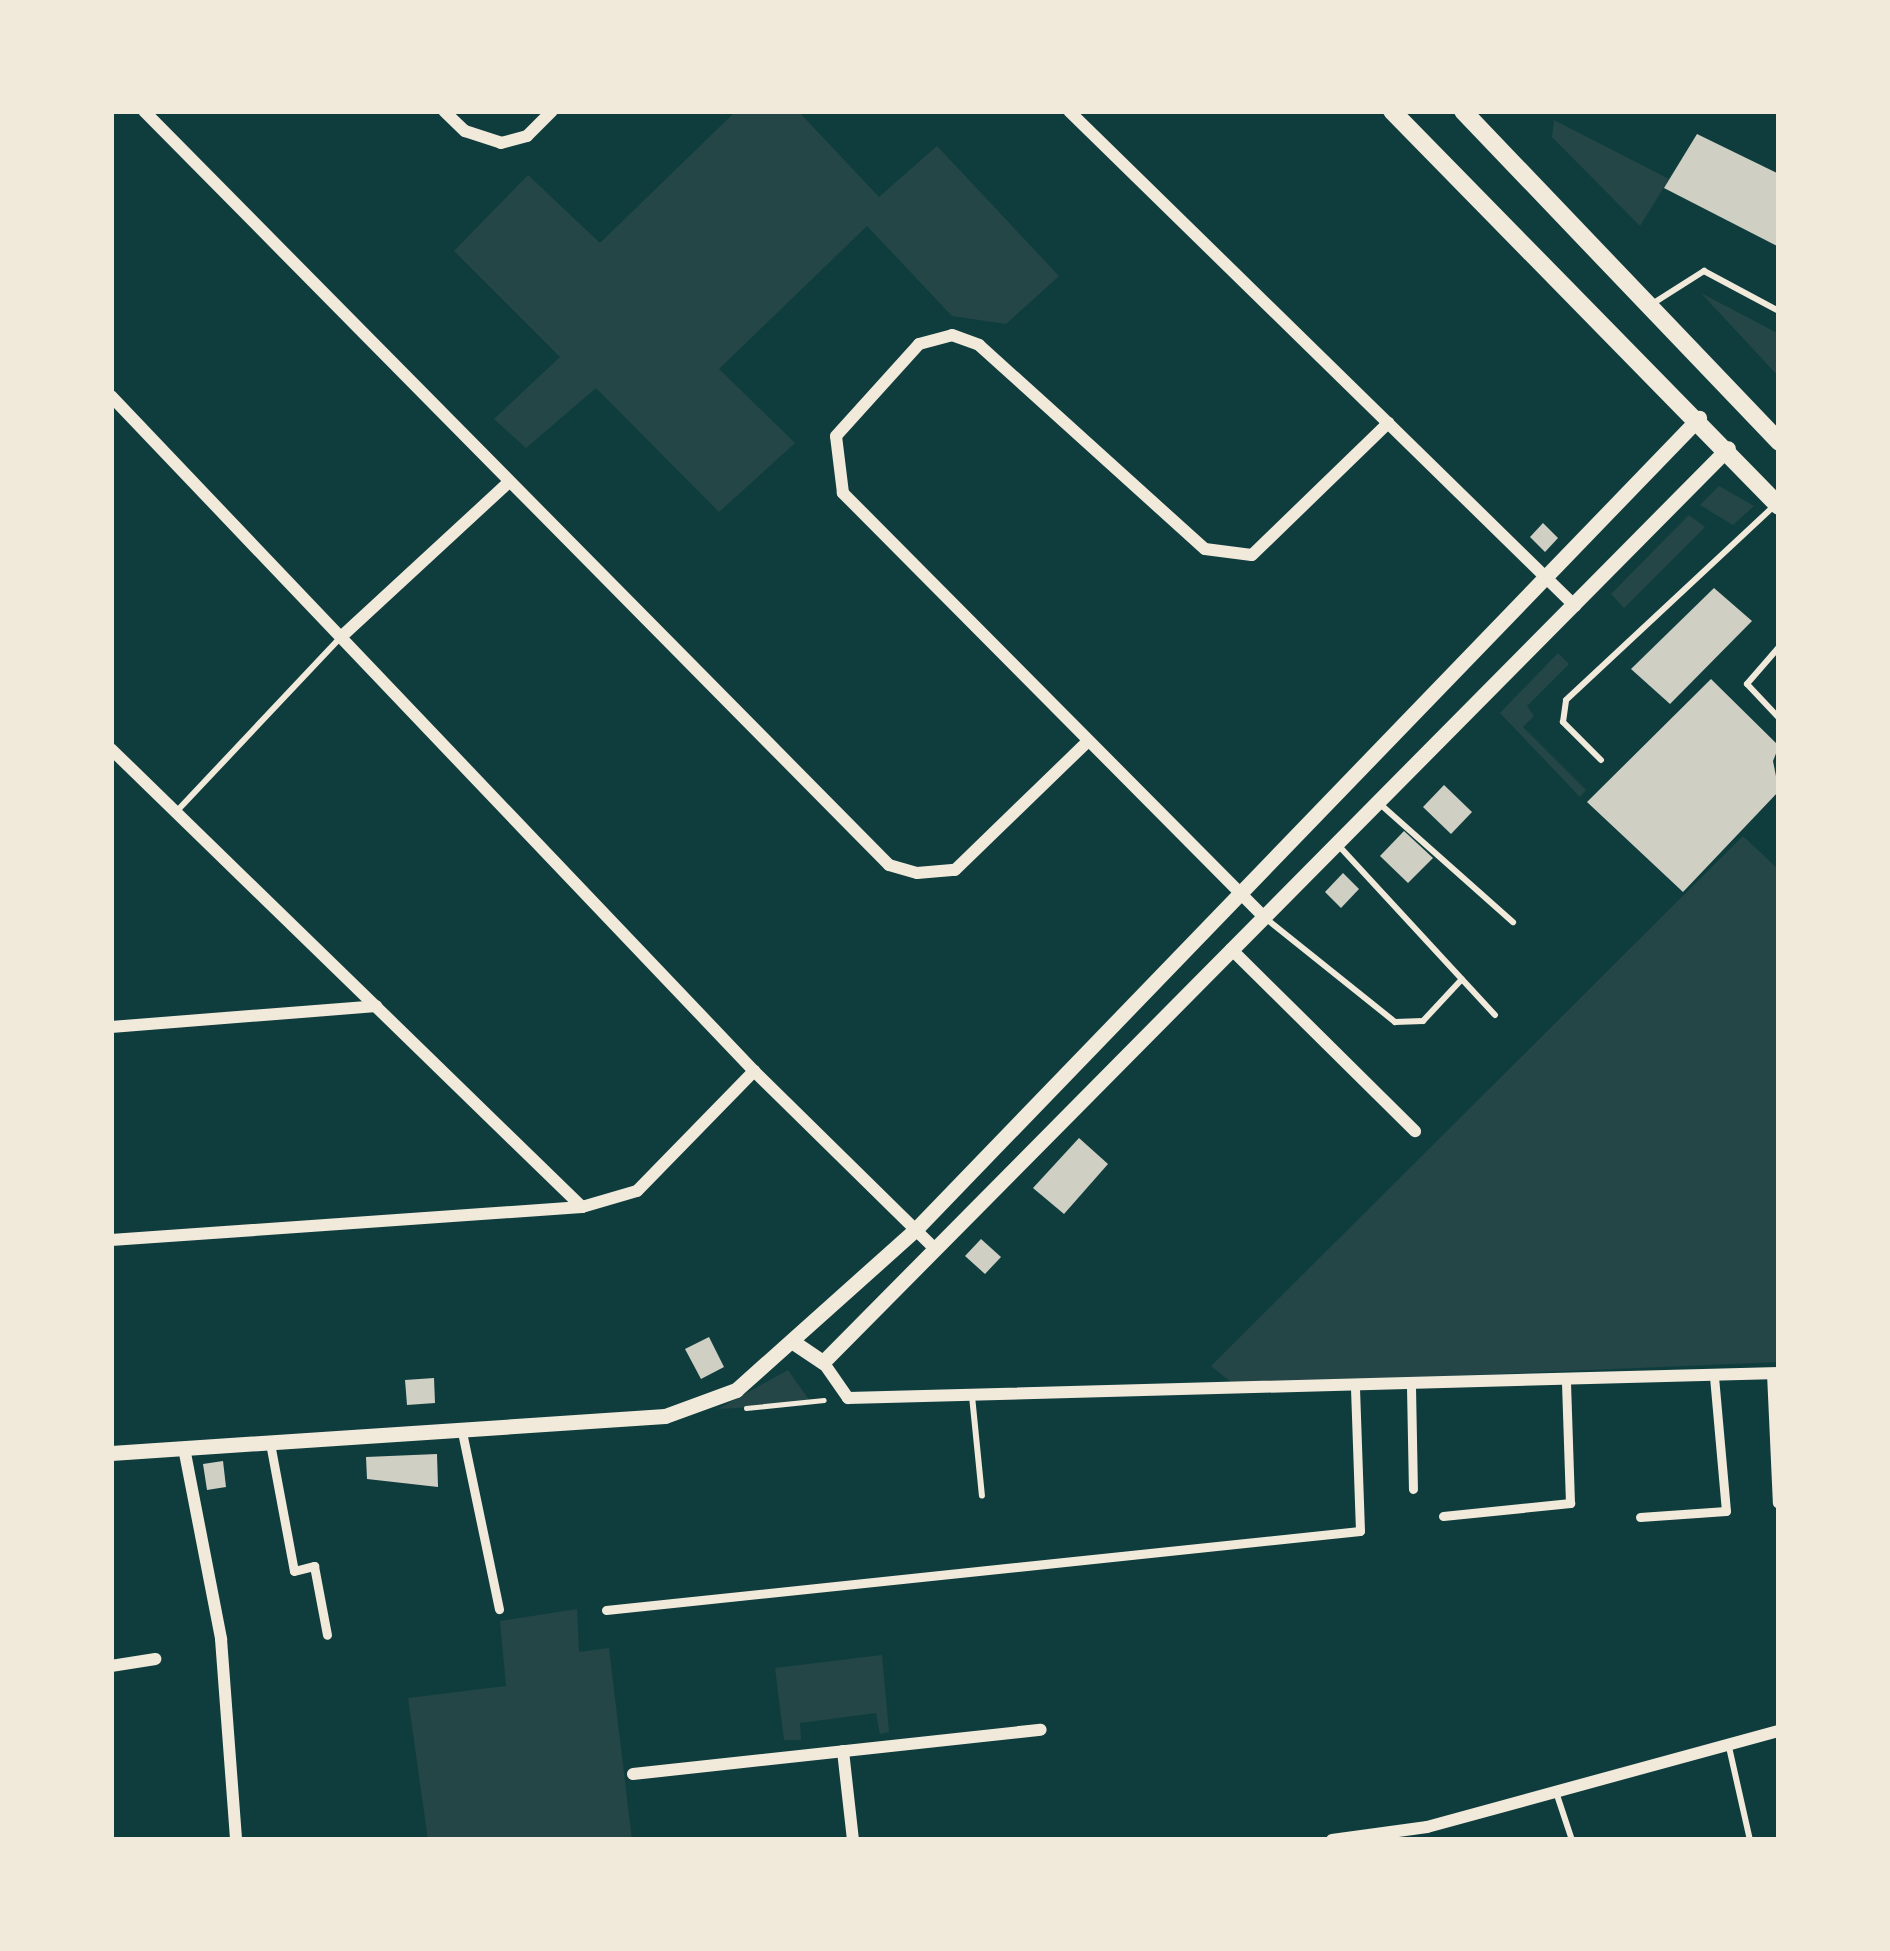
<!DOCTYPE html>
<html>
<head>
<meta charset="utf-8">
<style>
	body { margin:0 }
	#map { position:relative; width:1890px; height:1951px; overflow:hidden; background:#0f3d3e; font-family:"Work Sans",sans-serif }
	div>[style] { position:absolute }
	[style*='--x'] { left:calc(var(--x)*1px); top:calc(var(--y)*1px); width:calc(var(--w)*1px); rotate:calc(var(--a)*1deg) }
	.green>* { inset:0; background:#244646 }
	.building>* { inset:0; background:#cfcfc3 }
	.path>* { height:4.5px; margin:-2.25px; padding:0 2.25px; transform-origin:2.25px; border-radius:2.25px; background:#f1e9da }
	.service>* { height:6px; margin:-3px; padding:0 3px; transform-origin:3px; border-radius:3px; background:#f1e9da }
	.pedestrian>* { height:9px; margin:-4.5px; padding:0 4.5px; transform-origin:4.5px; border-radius:4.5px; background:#f1e9da }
	.minor>* { height:12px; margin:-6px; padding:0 6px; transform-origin:6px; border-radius:6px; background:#f1e9da }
	.tertiary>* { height:15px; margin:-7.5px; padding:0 7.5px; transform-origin:7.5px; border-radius:7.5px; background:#f1e9da }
	.primary>* { height:18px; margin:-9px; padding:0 9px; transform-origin:9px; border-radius:9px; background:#f1e9da }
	span { translate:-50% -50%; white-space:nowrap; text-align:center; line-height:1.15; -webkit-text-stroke:9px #f1e9da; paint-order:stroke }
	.frame { position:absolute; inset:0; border:114px solid #f1e9da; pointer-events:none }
</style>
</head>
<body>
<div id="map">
	<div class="green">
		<i style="clip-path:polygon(736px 111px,798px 111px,879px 197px,937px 146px,1059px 276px,1006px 324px,952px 316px,867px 226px,719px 369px,795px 443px,719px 512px,596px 388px,526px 448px,494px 419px,560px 357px,454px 251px,528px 175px,600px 243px)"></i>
		<i style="clip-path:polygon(1554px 120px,1669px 179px,1640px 226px,1552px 137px)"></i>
		<i style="clip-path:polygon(1701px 293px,1779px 334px,1779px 377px)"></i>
		<i style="clip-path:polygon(1719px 486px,1754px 506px,1733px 525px,1700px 505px)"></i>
		<i style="clip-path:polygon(1689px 515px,1705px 527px,1624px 608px,1611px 594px)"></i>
		<i style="clip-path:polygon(1558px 653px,1569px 664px,1527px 706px,1534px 716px,1523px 727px,1586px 790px,1580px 797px,1500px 713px)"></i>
		<i style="clip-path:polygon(1743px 836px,1779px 870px,1779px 1362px,1235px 1385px,1211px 1366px)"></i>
		<i style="clip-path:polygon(788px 1370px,812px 1404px,718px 1409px)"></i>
		<i style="clip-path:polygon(577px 1609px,579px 1652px,609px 1648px,632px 1840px,428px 1840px,408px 1698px,506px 1686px,500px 1621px)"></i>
		<i style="clip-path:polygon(882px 1655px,889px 1732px,880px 1734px,876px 1713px,800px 1723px,801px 1740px,784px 1740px,775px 1668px)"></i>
	</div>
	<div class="building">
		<i style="clip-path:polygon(1697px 134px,1779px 174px,1779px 247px,1664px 188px)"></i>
		<i style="clip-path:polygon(1543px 523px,1558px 538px,1545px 552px,1530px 537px)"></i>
		<i style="clip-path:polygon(1714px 588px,1752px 621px,1670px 704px,1631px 669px)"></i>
		<i style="clip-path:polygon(1711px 679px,1779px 746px,1773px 761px,1779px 791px,1683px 892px,1587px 802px)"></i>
		<i style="clip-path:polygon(1444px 785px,1472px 812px,1451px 834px,1423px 807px)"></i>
		<i style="clip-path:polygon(1404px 831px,1433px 858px,1408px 883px,1380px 856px)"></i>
		<i style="clip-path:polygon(1343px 873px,1359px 889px,1341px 908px,1325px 892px)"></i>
		<i style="clip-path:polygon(1079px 1138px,1108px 1164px,1064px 1214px,1033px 1188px)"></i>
		<i style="clip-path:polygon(981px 1239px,1001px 1257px,985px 1274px,965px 1256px)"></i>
		<i style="clip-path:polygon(709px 1337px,724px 1367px,701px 1379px,685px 1349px)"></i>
		<i style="clip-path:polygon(434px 1378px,435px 1403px,407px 1405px,405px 1380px)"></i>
		<i style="clip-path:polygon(437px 1454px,438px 1487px,367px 1479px,366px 1457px)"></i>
		<i style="clip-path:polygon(223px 1461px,226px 1487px,207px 1490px,203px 1464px)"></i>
	</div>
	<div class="path">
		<i style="--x:746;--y:1408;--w:78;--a:-5.9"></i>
	</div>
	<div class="service">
		<i style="--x:1652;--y:304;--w:62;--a:-32.4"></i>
		<i style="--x:1704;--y:271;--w:85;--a:28.1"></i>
		<i style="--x:1779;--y:647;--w:49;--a:130.9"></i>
		<i style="--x:1747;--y:684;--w:47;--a:46.7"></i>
		<i style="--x:1601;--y:760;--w:54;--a:-135"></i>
		<i style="--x:1563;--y:722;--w:22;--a:-82"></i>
		<i style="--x:1566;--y:700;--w:284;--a:-43"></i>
		<i style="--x:1380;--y:804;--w:178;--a:41.6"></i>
		<i style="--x:176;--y:812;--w:241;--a:-46.7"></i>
		<i style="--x:1339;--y:846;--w:230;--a:47.3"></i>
		<i style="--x:1264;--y:917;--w:168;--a:38.7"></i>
		<i style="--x:1395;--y:1022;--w:28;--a:-2"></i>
		<i style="--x:1423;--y:1021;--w:57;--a:-47.1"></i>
		<i style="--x:972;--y:1396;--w:100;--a:84.3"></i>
		<i style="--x:1729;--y:1747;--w:95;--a:77.3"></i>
		<i style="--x:1556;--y:1792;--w:51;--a:71.6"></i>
	</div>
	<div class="pedestrian">
		<i style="--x:1771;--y:1373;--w:130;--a:87.4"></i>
		<i style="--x:1411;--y:1387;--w:102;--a:88.9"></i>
		<i style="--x:462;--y:1432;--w:181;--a:78.2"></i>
		<i style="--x:270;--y:1443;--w:130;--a:79.4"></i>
		<i style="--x:294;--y:1571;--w:21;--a:-14"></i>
		<i style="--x:314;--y:1566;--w:70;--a:79.3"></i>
		<i style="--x:1443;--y:1516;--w:128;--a:-5.8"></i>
		<i style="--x:1570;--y:1503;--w:122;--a:-91.9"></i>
		<i style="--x:1640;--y:1517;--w:86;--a:-4"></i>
		<i style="--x:1726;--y:1511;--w:136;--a:-95.1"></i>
		<i style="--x:606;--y:1610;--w:758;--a:-5.98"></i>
		<i style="--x:1360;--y:1531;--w:142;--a:-92"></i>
	</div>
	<div class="minor">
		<i style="--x:144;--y:111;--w:1060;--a:45.34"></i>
		<i style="--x:889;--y:865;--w:29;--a:16"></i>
		<i style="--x:917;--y:873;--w:38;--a:-5"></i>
		<i style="--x:955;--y:870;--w:182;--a:-44.1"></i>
		<i style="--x:444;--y:111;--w:29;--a:44"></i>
		<i style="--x:465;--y:131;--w:38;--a:18"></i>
		<i style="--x:501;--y:143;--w:27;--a:-15"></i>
		<i style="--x:527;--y:136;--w:35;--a:-45"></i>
		<i style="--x:1069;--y:111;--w:708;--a:44.37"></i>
		<i style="--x:111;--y:396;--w:932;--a:46.39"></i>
		<i style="--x:754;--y:1071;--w:250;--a:44.5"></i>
		<i style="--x:341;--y:637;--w:226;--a:-42.7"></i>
		<i style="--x:111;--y:749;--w:657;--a:44.2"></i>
		<i style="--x:1264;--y:917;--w:598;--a:-134.8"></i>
		<i style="--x:843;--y:493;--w:57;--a:-97"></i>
		<i style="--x:836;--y:436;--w:124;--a:-47.9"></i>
		<i style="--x:919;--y:344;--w:34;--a:-15"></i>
		<i style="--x:952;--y:335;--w:29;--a:20"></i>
		<i style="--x:979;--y:345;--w:304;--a:42.1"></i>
		<i style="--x:1205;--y:549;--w:47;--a:7.3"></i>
		<i style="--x:1252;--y:555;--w:190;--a:-44.1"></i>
		<i style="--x:1231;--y:949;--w:259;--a:44.7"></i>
		<i style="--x:111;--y:1027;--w:266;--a:-4.5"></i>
		<i style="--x:111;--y:1240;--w:472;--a:-4"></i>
		<i style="--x:582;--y:1207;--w:57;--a:-16.2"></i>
		<i style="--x:637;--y:1191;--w:168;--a:-45.7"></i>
		<i style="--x:823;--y:1362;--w:44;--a:55.2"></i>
		<i style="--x:848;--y:1398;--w:931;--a:-1.54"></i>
		<i style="--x:184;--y:1448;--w:195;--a:79"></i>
		<i style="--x:221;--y:1639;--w:202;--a:85.7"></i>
		<i style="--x:111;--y:1666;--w:45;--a:-9"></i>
		<i style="--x:843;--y:1751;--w:90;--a:83.6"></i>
		<i style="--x:633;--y:1774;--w:410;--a:-6.2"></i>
		<i style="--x:1332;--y:1840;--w:96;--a:-7.8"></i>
		<i style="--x:1427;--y:1827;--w:365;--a:-15.3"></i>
	</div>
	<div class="tertiary">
		<i style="--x:796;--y:1344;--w:32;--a:34"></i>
		<i style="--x:823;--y:1362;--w:1286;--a:-45.28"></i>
		<i style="--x:111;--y:1453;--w:555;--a:-3.82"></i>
		<i style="--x:665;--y:1416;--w:76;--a:-20.1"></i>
		<i style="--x:736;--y:1390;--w:240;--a:-41.8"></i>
		<i style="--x:915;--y:1230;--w:1129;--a:-46.01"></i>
	</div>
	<div class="primary">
		<i style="--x:1392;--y:111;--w:553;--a:45.59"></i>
		<i style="--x:1463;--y:111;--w:458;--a:46.3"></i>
	</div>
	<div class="frame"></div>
</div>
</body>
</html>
